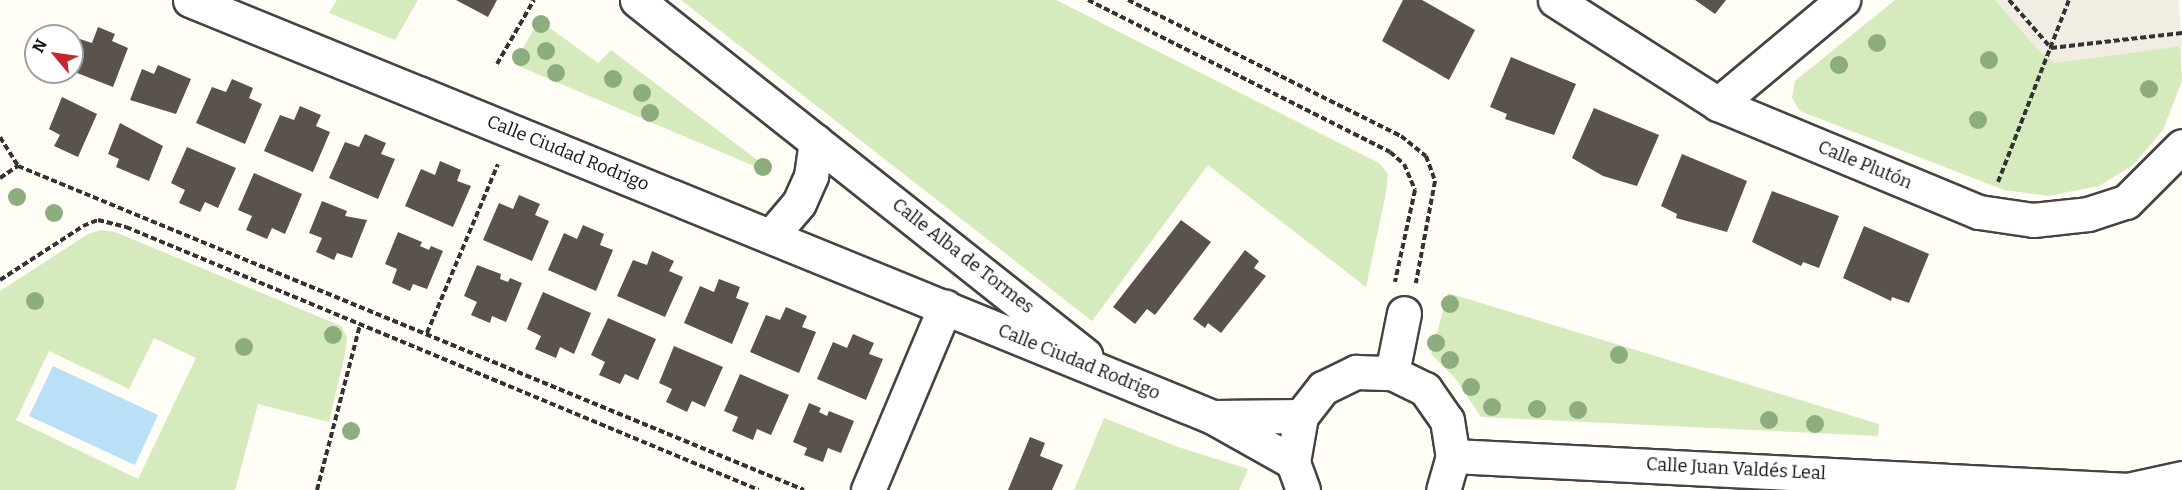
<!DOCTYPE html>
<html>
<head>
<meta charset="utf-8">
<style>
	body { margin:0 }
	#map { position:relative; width:2182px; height:490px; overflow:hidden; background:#fffdf5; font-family:Bitter,serif }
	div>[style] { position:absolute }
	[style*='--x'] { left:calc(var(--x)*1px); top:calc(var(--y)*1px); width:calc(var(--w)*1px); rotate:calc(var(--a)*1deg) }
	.green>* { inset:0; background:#d5ebbd }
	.plaza>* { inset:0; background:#f1ede2 }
	.water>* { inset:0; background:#b9e0f7 }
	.building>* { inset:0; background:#5a524d }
	.path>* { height:4px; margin-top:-2px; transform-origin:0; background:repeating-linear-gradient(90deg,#333 0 6px,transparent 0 9px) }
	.roads { filter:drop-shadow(2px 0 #444) drop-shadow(-2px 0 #444) drop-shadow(0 2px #444) drop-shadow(0 -2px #444) }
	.minor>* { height:33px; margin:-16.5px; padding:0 16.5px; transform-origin:16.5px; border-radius:16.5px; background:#fff }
	.trees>* { width:18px; height:18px; margin:-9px; border-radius:50%; background:#8dad7f }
	span { translate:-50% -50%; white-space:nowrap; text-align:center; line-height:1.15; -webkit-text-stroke:6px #fff; paint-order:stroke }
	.street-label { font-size:18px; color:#111 }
	.north { position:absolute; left:24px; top:24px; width:60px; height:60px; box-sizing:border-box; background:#fff; border:2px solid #a0a0a0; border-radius:50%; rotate:299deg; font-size:16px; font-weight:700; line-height:24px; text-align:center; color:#111 }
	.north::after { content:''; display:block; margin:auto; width:21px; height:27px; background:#c4262e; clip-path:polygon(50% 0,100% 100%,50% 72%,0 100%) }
</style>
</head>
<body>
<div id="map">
	<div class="green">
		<i style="clip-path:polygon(337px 0,418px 0,395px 40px,329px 13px)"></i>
		<i style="clip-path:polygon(681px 0,1056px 0,1379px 163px,1388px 174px,1386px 193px,1366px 287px,1208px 165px,1092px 321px)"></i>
		<i style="clip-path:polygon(1895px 0,2178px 0,2182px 81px,2163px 130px,2133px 165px,2099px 186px,2048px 196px,2004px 190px,1800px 111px,1792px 98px,1795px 81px)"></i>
		<i style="clip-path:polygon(539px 20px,598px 63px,611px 50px,768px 168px,766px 171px,514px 64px)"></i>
		<i style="clip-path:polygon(evenodd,101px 230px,115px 232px,341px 326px,347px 337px,345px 354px,329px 422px,258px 404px,235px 490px,0 490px,0 291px,88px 234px,101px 230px,154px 338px,196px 358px,138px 479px,16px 420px,49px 351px,129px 389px,154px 338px)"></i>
		<i style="clip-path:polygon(1448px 293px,1879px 424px,1878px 436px,1481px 417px,1455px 378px,1431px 354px)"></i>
		<i style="clip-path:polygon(1104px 418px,1178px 447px,1248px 469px,1239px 490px,1074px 490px)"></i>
	</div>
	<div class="plaza">
		<i style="clip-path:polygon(1995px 0,2178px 0,2182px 46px,2055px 63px,2040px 52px)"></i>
	</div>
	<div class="water">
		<i style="clip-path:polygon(53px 366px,158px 415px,135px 465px,29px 416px)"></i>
	</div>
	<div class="building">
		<i style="clip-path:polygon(456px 0,497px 0,488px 17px)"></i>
		<i style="clip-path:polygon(1403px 0,1422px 0,1475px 30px,1449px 80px,1382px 41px)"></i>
		<i style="clip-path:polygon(1695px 0,1726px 0,1715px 14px)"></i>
		<i style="clip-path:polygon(98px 27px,115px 34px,112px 41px,128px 48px,113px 87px,72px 71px,72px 58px,80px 39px,92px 43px)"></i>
		<i style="clip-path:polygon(1511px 57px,1576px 84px,1554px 135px,1505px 119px,1507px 114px,1490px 107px)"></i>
		<i style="clip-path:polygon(158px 65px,191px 79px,176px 114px,130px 100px,142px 69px,154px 74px)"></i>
		<i style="clip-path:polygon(232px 79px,253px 88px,249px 98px,262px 104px,245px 144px,196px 123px,212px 87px,226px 92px)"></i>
		<i style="clip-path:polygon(62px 97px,97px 114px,78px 157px,54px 146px,60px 135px,49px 129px)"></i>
		<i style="clip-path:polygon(300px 106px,321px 115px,316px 126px,330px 132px,313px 172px,264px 151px,280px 115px,294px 120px)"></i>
		<i style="clip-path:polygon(1594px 108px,1659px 135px,1637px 186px,1603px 176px,1572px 158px)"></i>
		<i style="clip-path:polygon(120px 123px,163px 146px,149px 181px,116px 167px,119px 159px,108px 154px)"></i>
		<i style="clip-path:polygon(365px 134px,386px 143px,381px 154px,395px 159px,378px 199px,329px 178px,345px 142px,359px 147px)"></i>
		<i style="clip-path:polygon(187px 147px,236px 168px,218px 208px,205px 202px,200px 212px,179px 203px,185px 190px,171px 183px)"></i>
		<i style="clip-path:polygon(1682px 154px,1747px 181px,1727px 232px,1676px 218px,1677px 214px,1661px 206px)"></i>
		<i style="clip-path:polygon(440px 161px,461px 170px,457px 181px,471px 186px,453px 227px,405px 206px,421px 169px,435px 175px)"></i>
		<i style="clip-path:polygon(254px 173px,302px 194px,285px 234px,272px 228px,267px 239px,246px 230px,252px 216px,238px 210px)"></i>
		<i style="clip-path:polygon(1772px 191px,1839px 216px,1819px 268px,1803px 262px,1801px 266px,1752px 242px)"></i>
		<i style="clip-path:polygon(519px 195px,540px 204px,535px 215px,549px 221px,532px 261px,483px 240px,499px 203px,513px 209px)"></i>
		<i style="clip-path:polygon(322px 201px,347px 211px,345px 216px,367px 220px,352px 258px,337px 253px,334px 260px,316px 252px,322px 238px,309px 233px)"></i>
		<i style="clip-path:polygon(1181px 220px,1211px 242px,1155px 315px,1147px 309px,1135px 324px,1113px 307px)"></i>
		<i style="clip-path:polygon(583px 225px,604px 234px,600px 245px,613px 250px,596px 291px,548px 270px,564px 233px,577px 239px)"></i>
		<i style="clip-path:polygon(1864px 226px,1929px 254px,1909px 303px,1892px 297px,1891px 301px,1843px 278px)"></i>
		<i style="clip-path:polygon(398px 232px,422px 242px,420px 246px,429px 250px,431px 246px,443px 251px,427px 289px,413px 284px,410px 291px,392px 283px,397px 269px,385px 264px)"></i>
		<i style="clip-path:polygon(1245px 250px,1259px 261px,1254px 268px,1266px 276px,1221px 333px,1208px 323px,1205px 328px,1193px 319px)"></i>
		<i style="clip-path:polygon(652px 251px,674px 261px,669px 271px,683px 277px,665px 317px,617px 296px,633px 260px,647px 265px)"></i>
		<i style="clip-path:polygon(477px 265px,501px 274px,500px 279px,508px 282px,510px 278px,522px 283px,506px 322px,492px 316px,490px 323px,471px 315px,477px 302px,464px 296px)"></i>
		<i style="clip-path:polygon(719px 279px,740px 287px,736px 298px,749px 303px,732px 344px,684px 323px,700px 286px,714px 292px)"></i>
		<i style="clip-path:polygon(543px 292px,591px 313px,574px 354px,560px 347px,556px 358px,535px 349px,541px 336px,527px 329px)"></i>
		<i style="clip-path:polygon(786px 307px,807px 316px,802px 327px,816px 332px,799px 373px,750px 352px,766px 315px,780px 320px)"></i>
		<i style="clip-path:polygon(608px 318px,656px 339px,638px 380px,625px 374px,620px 384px,599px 375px,605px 362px,591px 355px)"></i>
		<i style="clip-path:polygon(853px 334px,874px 343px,869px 354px,883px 359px,866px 400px,817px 379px,833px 342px,847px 348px)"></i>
		<i style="clip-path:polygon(674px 346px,723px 367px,705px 407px,692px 401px,687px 412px,666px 402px,672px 389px,659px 383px)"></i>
		<i style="clip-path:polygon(740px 374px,789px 395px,771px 435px,757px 429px,753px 440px,732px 431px,738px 417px,724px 411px)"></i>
		<i style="clip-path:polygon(809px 403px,821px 408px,819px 412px,827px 416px,829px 411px,854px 421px,841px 453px,828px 448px,823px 462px,804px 455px,807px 448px,793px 442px)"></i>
		<i style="clip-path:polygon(1030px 437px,1045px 443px,1040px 456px,1063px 465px,1052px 490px,1008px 490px)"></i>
	</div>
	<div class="path">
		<i style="--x:1088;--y:0;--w:338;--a:26.7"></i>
		<i style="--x:1390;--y:152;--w:18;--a:41"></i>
		<i style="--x:1404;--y:164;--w:28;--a:67"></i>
		<i style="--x:1415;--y:190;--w:94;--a:102.3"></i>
		<i style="--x:1128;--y:0;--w:305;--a:26.5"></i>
		<i style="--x:1401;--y:136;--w:32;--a:39"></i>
		<i style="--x:1426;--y:156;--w:27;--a:70"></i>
		<i style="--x:1435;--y:181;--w:104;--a:100.6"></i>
		<i style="--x:2009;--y:0;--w:64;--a:48.8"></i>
		<i style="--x:2051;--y:48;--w:132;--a:-6.5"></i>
		<i style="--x:497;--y:64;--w:74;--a:-60"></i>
		<i style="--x:0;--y:137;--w:34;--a:58"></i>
		<i style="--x:18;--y:166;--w:850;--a:22.4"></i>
		<i style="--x:0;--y:178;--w:22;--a:-34"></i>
		<i style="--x:1998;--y:182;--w:195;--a:-68.7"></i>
		<i style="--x:0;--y:280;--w:99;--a:-33"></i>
		<i style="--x:83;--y:226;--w:16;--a:-22"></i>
		<i style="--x:98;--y:220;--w:29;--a:14"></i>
		<i style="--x:126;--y:227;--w:685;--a:22.56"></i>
		<i style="--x:427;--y:333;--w:183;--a:-67.2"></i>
		<i style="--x:317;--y:490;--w:171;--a:-75.4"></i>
	</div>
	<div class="roads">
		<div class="minor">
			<i style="--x:190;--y:0;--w:1105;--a:22.18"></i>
			<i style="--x:1213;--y:417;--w:92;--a:29.4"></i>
			<i style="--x:637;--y:0;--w:572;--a:38.39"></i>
			<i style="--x:1555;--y:0;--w:193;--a:32.5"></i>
			<i style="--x:1718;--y:104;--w:282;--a:22.5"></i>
			<i style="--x:1979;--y:212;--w:55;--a:8.4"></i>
			<i style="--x:2033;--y:220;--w:55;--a:-6.2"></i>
			<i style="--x:2088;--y:214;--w:40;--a:-18"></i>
			<i style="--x:2126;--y:202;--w:79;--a:-45"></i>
			<i style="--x:1718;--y:104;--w:163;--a:-39.8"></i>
			<i style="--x:771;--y:236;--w:43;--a:-49.7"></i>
			<i style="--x:799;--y:203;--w:30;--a:-66"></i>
			<i style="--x:811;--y:176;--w:35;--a:-82"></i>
			<i style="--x:1392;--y:373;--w:61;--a:-78.7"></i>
			<i style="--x:1215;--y:417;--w:86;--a:-0.7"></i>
			<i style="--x:1453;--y:456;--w:677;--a:2.88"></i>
			<i style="--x:868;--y:490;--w:199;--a:-67.2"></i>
			<i style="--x:1303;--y:490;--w:30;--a:-110"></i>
			<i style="--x:1293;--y:462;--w:47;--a:-80.1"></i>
			<i style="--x:1301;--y:416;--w:36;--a:-52"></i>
			<i style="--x:1323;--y:388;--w:37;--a:-26"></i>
			<i style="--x:1356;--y:372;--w:36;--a:2"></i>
			<i style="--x:1392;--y:373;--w:37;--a:26"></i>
			<i style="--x:1425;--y:389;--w:38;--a:55"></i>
			<i style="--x:1447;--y:420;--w:36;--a:81"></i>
			<i style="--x:1453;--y:456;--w:35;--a:106"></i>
			<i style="--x:2127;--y:490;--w:56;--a:-12.3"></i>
		</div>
	</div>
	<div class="trees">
		<i style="left:541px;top:24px"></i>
		<i style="left:1877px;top:43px"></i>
		<i style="left:546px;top:51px"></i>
		<i style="left:521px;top:57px"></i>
		<i style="left:1989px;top:60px"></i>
		<i style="left:1839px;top:65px"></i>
		<i style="left:556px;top:73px"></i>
		<i style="left:613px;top:79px"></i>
		<i style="left:2149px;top:89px"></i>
		<i style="left:642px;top:93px"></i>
		<i style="left:650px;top:113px"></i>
		<i style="left:1978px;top:120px"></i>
		<i style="left:763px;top:167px"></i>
		<i style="left:17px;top:197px"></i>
		<i style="left:54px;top:213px"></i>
		<i style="left:35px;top:301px"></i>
		<i style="left:1450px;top:304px"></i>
		<i style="left:333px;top:335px"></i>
		<i style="left:1436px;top:343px"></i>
		<i style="left:244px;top:347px"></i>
		<i style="left:1619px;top:355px"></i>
		<i style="left:1450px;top:360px"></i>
		<i style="left:1471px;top:387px"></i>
		<i style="left:1492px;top:407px"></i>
		<i style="left:1537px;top:409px"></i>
		<i style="left:1578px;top:410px"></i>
		<i style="left:1769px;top:420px"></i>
		<i style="left:1815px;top:424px"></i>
		<i style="left:351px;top:431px"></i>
	</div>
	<div class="street-label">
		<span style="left:568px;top:153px;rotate:22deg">Calle Ciudad Rodrigo</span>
		<span style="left:1865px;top:165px;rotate:22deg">Calle Plutón</span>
		<span style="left:963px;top:256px;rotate:38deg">Calle Alba de Tormes</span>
		<span style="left:1079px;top:362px;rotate:22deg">Calle Ciudad Rodrigo</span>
		<span style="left:1736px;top:469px;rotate:3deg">Calle Juan Valdés Leal</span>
	</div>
	<div class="north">N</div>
</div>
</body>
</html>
